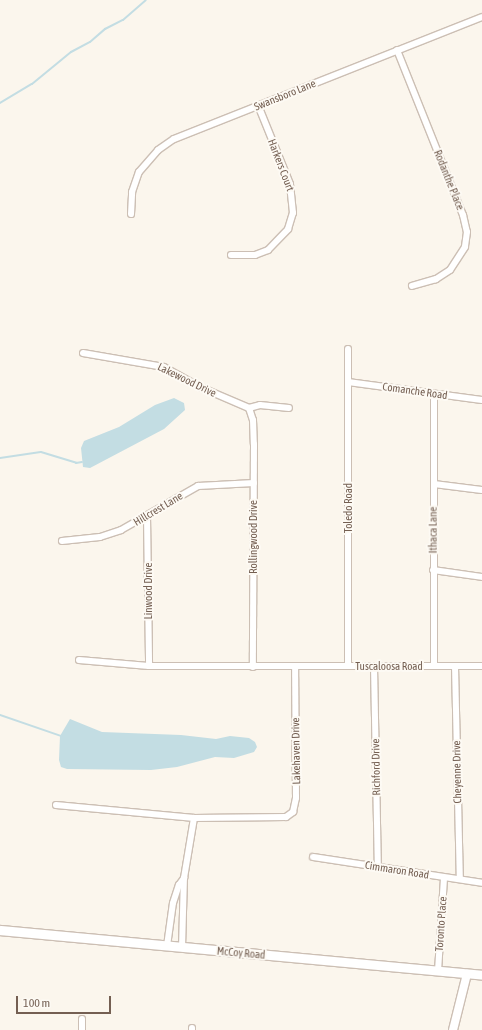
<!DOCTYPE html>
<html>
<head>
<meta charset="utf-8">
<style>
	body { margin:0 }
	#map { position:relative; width:482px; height:1030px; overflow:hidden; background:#fbf6ed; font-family:"Asap Condensed",sans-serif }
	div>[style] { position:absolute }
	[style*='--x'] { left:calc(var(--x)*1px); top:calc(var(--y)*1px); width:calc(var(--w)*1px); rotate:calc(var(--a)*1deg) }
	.water>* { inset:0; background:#c3dde3 }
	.stream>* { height:2px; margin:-1px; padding:0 1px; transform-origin:1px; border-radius:1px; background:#c3dde3 }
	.roads { filter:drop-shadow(1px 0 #ccbfb4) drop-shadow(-1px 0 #ccbfb4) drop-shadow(0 1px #ccbfb4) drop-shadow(0 -1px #ccbfb4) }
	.minor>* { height:6px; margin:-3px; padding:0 3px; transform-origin:3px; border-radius:3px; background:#fff }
	.tertiary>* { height:8px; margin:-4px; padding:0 4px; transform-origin:4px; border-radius:4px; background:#fff }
	.secondary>* { height:9px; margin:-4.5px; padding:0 4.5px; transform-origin:4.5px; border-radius:4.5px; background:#fff }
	span { translate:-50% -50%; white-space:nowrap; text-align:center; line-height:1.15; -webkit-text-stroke:4px #fdfaf4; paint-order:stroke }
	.street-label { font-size:11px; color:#745f52 }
	.scale { position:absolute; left:16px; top:996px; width:95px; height:18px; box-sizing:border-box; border:2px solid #745f52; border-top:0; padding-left:5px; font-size:12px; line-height:14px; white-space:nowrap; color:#745f52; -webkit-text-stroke:3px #fdfaf4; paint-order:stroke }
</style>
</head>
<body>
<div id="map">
	<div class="water">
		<i style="clip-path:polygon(174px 398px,184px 403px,185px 410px,164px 429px,90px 468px,83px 467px,81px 448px,84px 441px,119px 427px,155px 405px)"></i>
		<i style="clip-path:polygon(70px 719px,102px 732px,181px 735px,216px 739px,230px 736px,249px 738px,255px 742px,257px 747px,254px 752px,234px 758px,215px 757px,177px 767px,151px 770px,67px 769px,61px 767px,59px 760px,60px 736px)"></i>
	</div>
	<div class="stream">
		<i style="--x:0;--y:103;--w:37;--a:-31"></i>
		<i style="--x:32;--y:84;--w:50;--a:-39.4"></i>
		<i style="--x:71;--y:52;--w:21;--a:-28"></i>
		<i style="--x:90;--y:42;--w:20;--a:-41"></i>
		<i style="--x:105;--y:29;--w:20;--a:-27"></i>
		<i style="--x:123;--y:20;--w:30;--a:-41"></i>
		<i style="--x:0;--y:458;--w:41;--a:-8.3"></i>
		<i style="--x:41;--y:452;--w:37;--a:17"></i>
		<i style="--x:76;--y:463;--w:6;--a:-9"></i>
		<i style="--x:0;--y:715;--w:65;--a:19"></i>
	</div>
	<div class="roads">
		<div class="minor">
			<i style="--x:397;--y:50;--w:178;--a:68.2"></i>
			<i style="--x:463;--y:215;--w:17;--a:77"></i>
			<i style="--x:467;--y:232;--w:15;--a:98"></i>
			<i style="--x:465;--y:247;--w:27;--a:123"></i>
			<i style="--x:450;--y:270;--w:17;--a:147"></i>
			<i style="--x:436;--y:279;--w:25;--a:164"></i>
			<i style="--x:131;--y:214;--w:22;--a:-87"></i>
			<i style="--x:132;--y:192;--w:21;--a:-71"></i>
			<i style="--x:139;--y:172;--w:29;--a:-49"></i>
			<i style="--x:158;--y:150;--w:19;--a:-35"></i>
			<i style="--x:174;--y:139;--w:331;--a:-21.6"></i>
			<i style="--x:231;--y:255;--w:24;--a:0"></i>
			<i style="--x:255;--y:255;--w:14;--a:-21"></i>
			<i style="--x:268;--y:250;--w:29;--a:-46"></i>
			<i style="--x:288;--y:229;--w:17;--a:-73"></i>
			<i style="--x:293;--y:213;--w:29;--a:-96"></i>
			<i style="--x:290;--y:184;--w:85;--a:-112.1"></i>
			<i style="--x:348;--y:349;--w:317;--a:90"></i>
			<i style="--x:83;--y:353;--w:82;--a:9.8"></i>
			<i style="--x:164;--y:367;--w:41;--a:29.1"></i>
			<i style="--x:200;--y:387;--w:53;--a:23.2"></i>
			<i style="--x:249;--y:408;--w:11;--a:-15"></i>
			<i style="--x:260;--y:405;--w:29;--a:6"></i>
			<i style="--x:348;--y:382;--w:135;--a:7.7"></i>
			<i style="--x:249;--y:408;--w:13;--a:72"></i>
			<i style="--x:253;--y:420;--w:24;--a:88"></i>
			<i style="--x:254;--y:444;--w:223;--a:90.3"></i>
			<i style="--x:434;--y:484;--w:48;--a:7.1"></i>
			<i style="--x:147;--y:516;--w:150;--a:89.2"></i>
			<i style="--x:62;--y:541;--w:38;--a:-6"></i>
			<i style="--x:100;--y:537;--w:22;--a:-18"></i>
			<i style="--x:121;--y:530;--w:89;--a:-29.7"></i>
			<i style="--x:198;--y:486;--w:56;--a:-3.1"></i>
			<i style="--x:433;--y:570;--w:49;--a:8.1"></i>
			<i style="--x:79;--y:660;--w:70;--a:4.9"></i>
			<i style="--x:149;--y:666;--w:333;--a:0"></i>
			<i style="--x:374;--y:666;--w:202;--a:88.9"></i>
			<i style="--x:434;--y:666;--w:272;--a:-90"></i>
			<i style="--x:455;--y:666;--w:213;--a:88.7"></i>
			<i style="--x:56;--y:805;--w:139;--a:5.4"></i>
			<i style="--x:194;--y:818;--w:92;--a:-0.6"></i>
			<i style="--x:286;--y:817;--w:9;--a:-36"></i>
			<i style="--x:293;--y:812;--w:14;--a:-78"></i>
			<i style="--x:296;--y:798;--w:131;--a:-90.4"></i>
			<i style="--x:313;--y:857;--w:171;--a:8.7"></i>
			<i style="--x:167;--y:946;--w:43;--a:-82.1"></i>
			<i style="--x:173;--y:903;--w:19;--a:-72"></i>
			<i style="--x:179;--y:885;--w:9;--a:-54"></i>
			<i style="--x:182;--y:948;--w:70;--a:-88.4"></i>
			<i style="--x:184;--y:878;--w:61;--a:-80.5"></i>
			<i style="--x:438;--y:971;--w:93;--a:-86.3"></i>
			<i style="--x:82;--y:1030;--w:11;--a:-90"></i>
			<i style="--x:192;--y:1030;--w:2;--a:-90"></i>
		</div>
		<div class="tertiary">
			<i style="--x:453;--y:1030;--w:58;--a:-76"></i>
		</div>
		<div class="secondary">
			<i style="--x:0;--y:930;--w:484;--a:5.3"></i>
		</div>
	</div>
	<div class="street-label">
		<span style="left:285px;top:95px;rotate:-22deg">Swansboro Lane</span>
		<span style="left:281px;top:165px;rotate:69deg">Harkers Court</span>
		<span style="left:449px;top:180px;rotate:68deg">Rodanthe Place</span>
		<span style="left:187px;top:380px;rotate:26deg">Lakewood Drive</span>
		<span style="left:415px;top:391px;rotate:8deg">Comanche Road</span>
		<span style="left:348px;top:508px;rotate:-90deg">Toledo Road</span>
		<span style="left:158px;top:509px;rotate:-31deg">Hillcrest Lane</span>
		<span style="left:433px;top:530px;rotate:-90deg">Ithaca Lane</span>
		<span style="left:253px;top:537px;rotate:-90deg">Rollingwood Drive</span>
		<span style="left:148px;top:591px;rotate:-90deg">Linwood Drive</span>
		<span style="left:389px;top:666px">Tuscaloosa Road</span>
		<span style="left:296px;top:751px;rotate:-91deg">Lakehaven Drive</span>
		<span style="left:376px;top:767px;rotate:-91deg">Richford Drive</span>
		<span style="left:457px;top:772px;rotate:-91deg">Cheyenne Drive</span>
		<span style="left:397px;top:870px;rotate:9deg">Cimmaron Road</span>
		<span style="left:441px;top:924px;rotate:-86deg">Toronto Place</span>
		<span style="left:241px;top:953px;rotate:5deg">McCoy Road</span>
	</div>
	<div class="scale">100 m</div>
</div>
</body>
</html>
